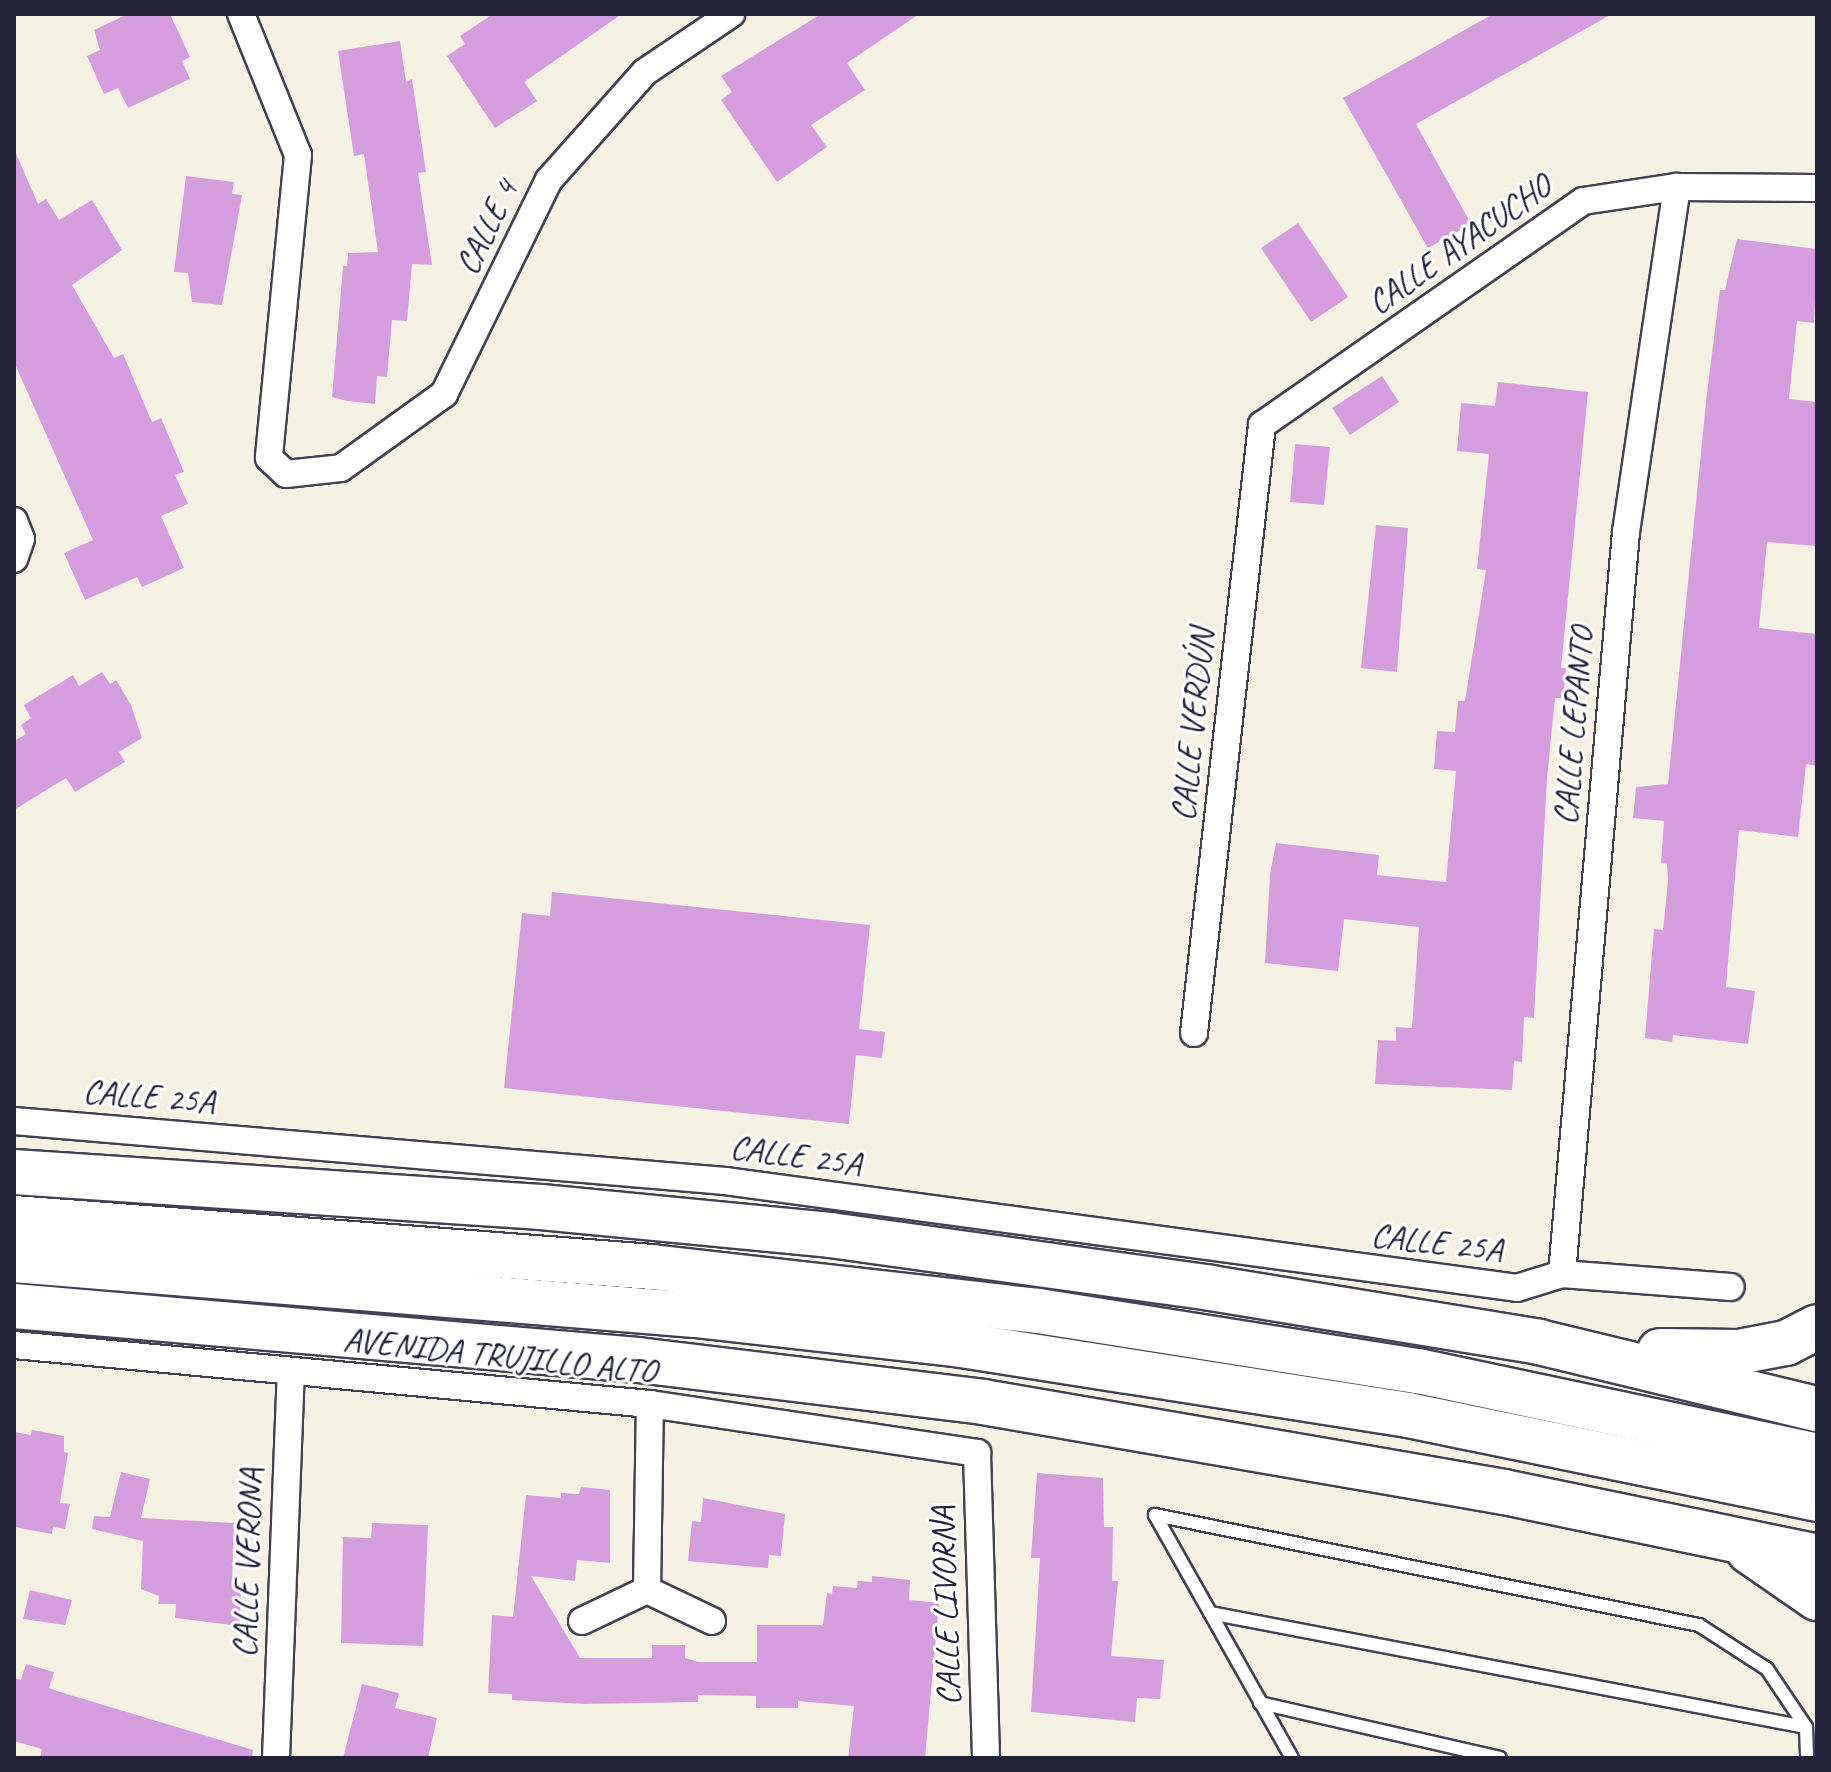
<!DOCTYPE html>
<html>
<head>
<meta charset="utf-8">
<style>
	body { margin:0 }
	#map { position:relative; width:1831px; height:1772px; overflow:hidden; background:#f5f2e3; font-family:Caveat,sans-serif }
	div>[style] { position:absolute }
	[style*='--x'] { left:calc(var(--x)*1px); top:calc(var(--y)*1px); width:calc(var(--w)*1px); rotate:calc(var(--a)*1deg) }
	.building>* { inset:0; background:#d79edf }
	.roads { filter:drop-shadow(2px 0 #424154) drop-shadow(-2px 0 #424154) drop-shadow(0 2px #424154) drop-shadow(0 -2px #424154) }
	.lane>* { height:12px; margin:-6px; padding:0 6px; transform-origin:6px; border-radius:6px; background:#fff }
	.street>* { height:26px; margin:-13px; padding:0 13px; transform-origin:13px; border-radius:13px; background:#fff }
	.highway>* { height:44px; margin:-22px; padding:0 22px; transform-origin:22px; border-radius:22px; background:#fff }
	span { translate:-50% -50%; white-space:nowrap; text-align:center; line-height:1.15; -webkit-text-stroke:6px #fff; paint-order:stroke }
	.street-label { font-size:34px; color:#22223b }
	.frame { position:absolute; inset:0; border:16px solid #22223b; pointer-events:none }
</style>
</head>
<body>
<div id="map">
	<div class="building">
		<i style="clip-path:polygon(128px 14px,170px 14px,190px 57px,182px 61px,190px 79px,128px 108px,118px 88px,104px 94px,87px 56px,100px 50px,94px 30px)"></i>
		<i style="clip-path:polygon(493px 14px,622px 14px,524px 82px,537px 101px,495px 128px,447px 56px,465px 44px,460px 36px)"></i>
		<i style="clip-path:polygon(821px 14px,919px 14px,847px 63px,865px 90px,811px 125px,827px 147px,777px 182px,721px 100px,732px 92px,721px 76px)"></i>
		<i style="clip-path:polygon(1493px 14px,1612px 14px,1416px 124px,1471px 224px,1428px 248px,1343px 98px)"></i>
		<i style="clip-path:polygon(400px 41px,406px 82px,412px 79px,426px 172px,418px 173px,432px 265px,412px 264px,407px 321px,392px 320px,387px 377px,377px 376px,375px 404px,347px 401px,332px 397px,343px 266px,347px 266px,348px 253px,378px 252px,364px 154px,354px 156px,338px 51px)"></i>
		<i style="clip-path:polygon(14px 149px,38px 204px,46px 199px,59px 220px,92px 200px,122px 250px,72px 285px,114px 358px,123px 354px,152px 422px,161px 418px,184px 472px,175px 475px,188px 504px,161px 516px,184px 568px,142px 587px,137px 577px,85px 600px,64px 553px,93px 540px,14px 362px)"></i>
		<i style="clip-path:polygon(186px 176px,234px 182px,232px 194px,242px 195px,222px 305px,192px 302px,188px 273px,174px 272px)"></i>
		<i style="clip-path:polygon(1298px 223px,1348px 297px,1311px 322px,1261px 248px)"></i>
		<i style="clip-path:polygon(1737px 239px,1817px 249px,1814px 323px,1797px 321px,1789px 399px,1817px 402px,1817px 546px,1767px 542px,1759px 628px,1817px 634px,1817px 766px,1806px 764px,1798px 837px,1739px 830px,1726px 987px,1755px 991px,1748px 1044px,1673px 1035px,1672px 1042px,1645px 1038px,1654px 929px,1663px 930px,1668px 881px,1667px 864px,1661px 863px,1664px 821px,1633px 818px,1636px 787px,1668px 784px,1706px 402px,1720px 290px,1725px 290px)"></i>
		<i style="clip-path:polygon(1382px 376px,1399px 402px,1350px 435px,1332px 408px)"></i>
		<i style="clip-path:polygon(1498px 382px,1588px 392px,1561px 668px,1566px 668px,1563px 698px,1555px 698px,1547px 778px,1534px 1018px,1524px 1017px,1522px 1062px,1514px 1061px,1512px 1090px,1375px 1084px,1378px 1040px,1396px 1041px,1396px 1027px,1412px 1028px,1419px 927px,1344px 919px,1338px 971px,1265px 963px,1270px 874px,1276px 843px,1379px 855px,1377px 875px,1446px 882px,1456px 771px,1434px 769px,1437px 731px,1455px 732px,1458px 701px,1465px 701px,1486px 570px,1477px 569px,1489px 454px,1457px 451px,1461px 403px,1495px 406px)"></i>
		<i style="clip-path:polygon(1295px 444px,1330px 447px,1324px 505px,1290px 502px)"></i>
		<i style="clip-path:polygon(1376px 525px,1408px 528px,1397px 672px,1361px 668px)"></i>
		<i style="clip-path:polygon(102px 672px,110px 684px,116px 680px,131px 705px,142px 738px,119px 752px,125px 762px,75px 792px,66px 778px,14px 810px,14px 741px,26px 734px,21px 725px,31px 718px,24px 705px,73px 675px,79px 686px)"></i>
		<i style="clip-path:polygon(552px 892px,870px 925px,859px 1029px,885px 1032px,882px 1058px,856px 1055px,849px 1124px,504px 1088px,522px 913px,550px 916px)"></i>
		<i style="clip-path:polygon(32px 1430px,64px 1436px,64px 1452px,68px 1453px,60px 1503px,70px 1504px,65px 1529px,53px 1527px,52px 1534px,14px 1527px,14px 1432px,31px 1435px)"></i>
		<i style="clip-path:polygon(121px 1472px,150px 1479px,141px 1518px,234px 1523px,232px 1583px,241px 1583px,240px 1626px,175px 1618px,176px 1604px,158px 1604px,159px 1596px,141px 1589px,143px 1541px,92px 1529px,94px 1516px,110px 1517px)"></i>
		<i style="clip-path:polygon(1037px 1473px,1103px 1478px,1104px 1527px,1113px 1527px,1112px 1581px,1118px 1581px,1111px 1656px,1164px 1660px,1160px 1699px,1137px 1698px,1135px 1722px,1031px 1712px,1040px 1558px,1031px 1558px)"></i>
		<i style="clip-path:polygon(581px 1487px,610px 1490px,610px 1563px,577px 1560px,575px 1581px,531px 1576px,580px 1658px,652px 1658px,652px 1645px,685px 1645px,685px 1658px,698px 1662px,757px 1662px,757px 1625px,823px 1625px,827px 1593px,832px 1594px,833px 1586px,857px 1588px,858px 1581px,872px 1582px,872px 1576px,910px 1580px,909px 1600px,939px 1603px,925px 1758px,848px 1758px,854px 1706px,798px 1701px,798px 1708px,756px 1708px,756px 1696px,698px 1695px,698px 1702px,585px 1704px,512px 1700px,512px 1694px,488px 1693px,492px 1615px,513px 1617px,526px 1495px,561px 1498px,561px 1493px,579px 1494px)"></i>
		<i style="clip-path:polygon(703px 1498px,785px 1514px,781px 1556px,769px 1555px,768px 1568px,688px 1561px,692px 1521px,701px 1522px)"></i>
		<i style="clip-path:polygon(372px 1523px,428px 1525px,423px 1646px,341px 1643px,343px 1537px,371px 1538px)"></i>
		<i style="clip-path:polygon(30px 1590px,72px 1600px,65px 1625px,23px 1619px)"></i>
		<i style="clip-path:polygon(26px 1664px,54px 1672px,49px 1688px,57px 1691px,253px 1750px,252px 1758px,40px 1758px,42px 1749px,14px 1741px,14px 1678px,21px 1680px)"></i>
		<i style="clip-path:polygon(362px 1684px,399px 1693px,395px 1708px,437px 1718px,428px 1758px,343px 1758px)"></i>
	</div>
	<div class="roads">
		<div class="lane">
			<i style="--x:1210;--y:1613;--w:607;--a:10.83"></i>
			<i style="--x:1260;--y:1703;--w:246;--a:12.9"></i>
			<i style="--x:1292;--y:1758;--w:279;--a:-119.4"></i>
			<i style="--x:1155;--y:1515;--w:555;--a:11.43"></i>
			<i style="--x:1699;--y:1625;--w:81;--a:32.9"></i>
			<i style="--x:1767;--y:1669;--w:70;--a:56.1"></i>
			<i style="--x:1806;--y:1727;--w:31;--a:88"></i>
		</div>
		<div class="street">
			<i style="--x:241;--y:14;--w:152;--a:68"></i>
			<i style="--x:298;--y:155;--w:304;--a:95.5"></i>
			<i style="--x:269;--y:458;--w:23;--a:43"></i>
			<i style="--x:286;--y:474;--w:55;--a:-6.2"></i>
			<i style="--x:341;--y:468;--w:127;--a:-35.7"></i>
			<i style="--x:444;--y:394;--w:238;--a:-63.9"></i>
			<i style="--x:549;--y:180;--w:144;--a:-48.4"></i>
			<i style="--x:645;--y:72;--w:104;--a:-34"></i>
			<i style="--x:14;--y:521;--w:19;--a:69"></i>
			<i style="--x:21;--y:539;--w:21;--a:109"></i>
			<i style="--x:1194;--y:1033;--w:612;--a:-83.62"></i>
			<i style="--x:1262;--y:425;--w:391;--a:-34.9"></i>
			<i style="--x:1583;--y:201;--w:95;--a:-8.5"></i>
			<i style="--x:1677;--y:187;--w:140;--a:0.4"></i>
			<i style="--x:14;--y:1121;--w:714;--a:4.82"></i>
			<i style="--x:725;--y:1181;--w:799;--a:7.69"></i>
			<i style="--x:1517;--y:1288;--w:47;--a:-17.3"></i>
			<i style="--x:1562;--y:1274;--w:169;--a:4.4"></i>
			<i style="--x:1562;--y:1274;--w:745;--a:-85.07"></i>
			<i style="--x:1626;--y:532;--w:349;--a:-81.6"></i>
			<i style="--x:14;--y:1345;--w:639;--a:5.3"></i>
			<i style="--x:650;--y:1404;--w:331;--a:8.5"></i>
			<i style="--x:977;--y:1453;--w:305;--a:88.3"></i>
			<i style="--x:647;--y:1590;--w:186;--a:-89.1"></i>
			<i style="--x:647;--y:1590;--w:72;--a:25.5"></i>
			<i style="--x:582;--y:1621;--w:72;--a:-25.5"></i>
			<i style="--x:276;--y:1758;--w:387;--a:-87.8"></i>
		</div>
		<div class="highway">
			<i style="--x:14;--y:1172;--w:528;--a:3.8"></i>
			<i style="--x:541;--y:1207;--w:290;--a:5.5"></i>
			<i style="--x:830;--y:1235;--w:385;--a:7.9"></i>
			<i style="--x:1211;--y:1288;--w:332;--a:9.3"></i>
			<i style="--x:1539;--y:1342;--w:286;--a:13.6"></i>
			<i style="--x:14;--y:1218;--w:640;--a:4.39"></i>
			<i style="--x:652;--y:1267;--w:388;--a:6.5"></i>
			<i style="--x:1038;--y:1311;--w:385;--a:9"></i>
			<i style="--x:1418;--y:1371;--w:408;--a:12"></i>
			<i style="--x:14;--y:1260;--w:683;--a:4.62"></i>
			<i style="--x:695;--y:1315;--w:262;--a:6.4"></i>
			<i style="--x:955;--y:1344;--w:459;--a:8.9"></i>
			<i style="--x:1408;--y:1415;--w:418;--a:11.6"></i>
			<i style="--x:14;--y:1306;--w:626;--a:4.95"></i>
			<i style="--x:638;--y:1360;--w:348;--a:6.9"></i>
			<i style="--x:983;--y:1402;--w:529;--a:9.8"></i>
			<i style="--x:1504;--y:1492;--w:320;--a:11.7"></i>
			<i style="--x:1660;--y:1351;--w:78;--a:0.7"></i>
			<i style="--x:1738;--y:1352;--w:49;--a:-10.6"></i>
			<i style="--x:1786;--y:1343;--w:35;--a:-27"></i>
			<i style="--x:1749;--y:1551;--w:83;--a:34.7"></i>
		</div>
	</div>
	<div class="street-label">
		<span style="left:486px;top:227px;rotate:-64deg">CALLE 4</span>
		<span style="left:1459px;top:244px;rotate:-35deg">CALLE AYACUCHO</span>
		<span style="left:1192px;top:725px;rotate:-84deg">CALLE VERDÚN</span>
		<span style="left:1573px;top:726px;rotate:-85deg">CALLE LEPANTO</span>
		<span style="left:149px;top:1096px;rotate:5deg">CALLE 25A</span>
		<span style="left:796px;top:1155px;rotate:8deg">CALLE 25A</span>
		<span style="left:1437px;top:1242px;rotate:7deg">CALLE 25A</span>
		<span style="left:500px;top:1355px;rotate:6deg">AVENIDA TRUJILLO ALTO</span>
		<span style="left:247px;top:1563px;rotate:-88deg">CALLE VERONA</span>
		<span style="left:945px;top:1606px;rotate:-92deg">CALLE LIVORNA</span>
	</div>
	<div class="frame"></div>
</div>
</body>
</html>
